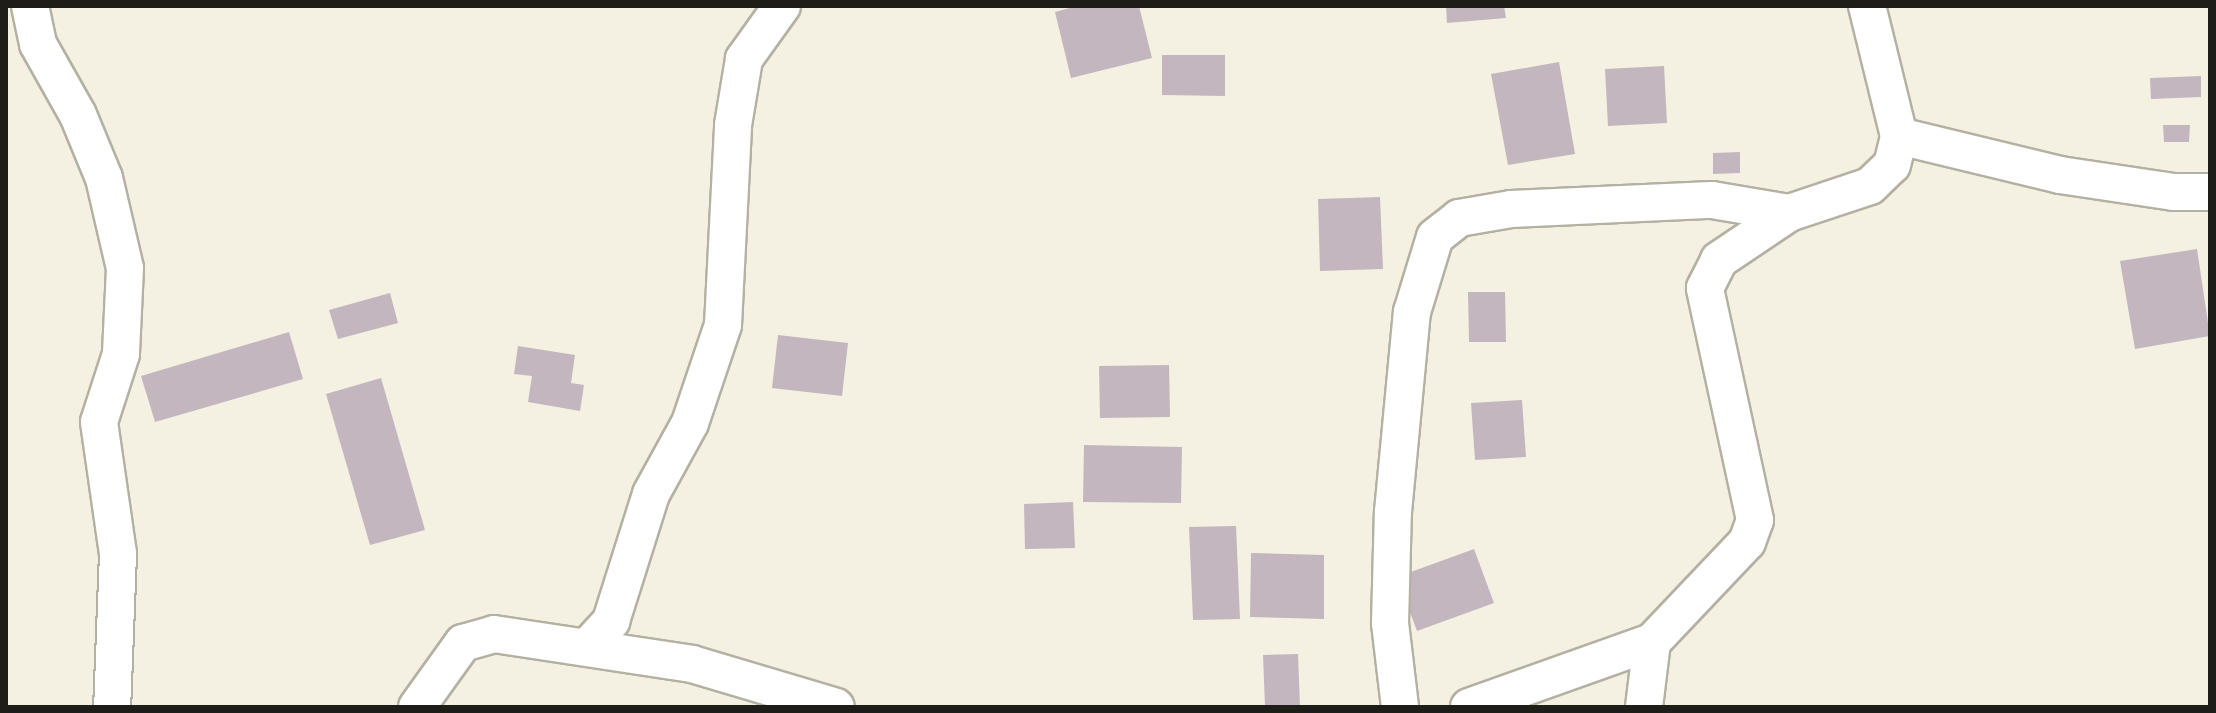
<!DOCTYPE html>
<html>
<head>
<meta charset="utf-8">
<style>
	body { margin:0 }
	#map { position:relative; width:2216px; height:713px; overflow:hidden; background:#f4f1e3; font-family:Mulish,sans-serif }
	div>[style] { position:absolute }
	[style*='--x'] { left:calc(var(--x)*1px); top:calc(var(--y)*1px); width:calc(var(--w)*1px); rotate:calc(var(--a)*1deg) }
	.building>* { inset:0; background:#c4b6be }
	.roads { filter:drop-shadow(2px 0 #b4b1a3) drop-shadow(-2px 0 #b4b1a3) drop-shadow(0 2px #b4b1a3) drop-shadow(0 -2px #b4b1a3) }
	.minor>* { height:36px; margin:-18px; padding:0 18px; transform-origin:18px; border-radius:18px; background:#fff }
	span { translate:-50% -50%; white-space:nowrap; text-align:center; line-height:1.15; -webkit-text-stroke:6px #fffefb; paint-order:stroke }
	.frame { position:absolute; inset:0; border:8px solid #1e1d18; pointer-events:none }
</style>
</head>
<body>
<div id="map">
	<div class="building">
		<i style="clip-path:polygon(1077px 6px,1139px 6px,1152px 58px,1071px 78px,1055px 12px)"></i>
		<i style="clip-path:polygon(1446px 6px,1504px 6px,1506px 18px,1447px 23px)"></i>
		<i style="clip-path:polygon(1162px 55px,1225px 55px,1225px 96px,1162px 95px)"></i>
		<i style="clip-path:polygon(1559px 62px,1575px 154px,1508px 165px,1491px 74px)"></i>
		<i style="clip-path:polygon(1664px 66px,1667px 123px,1608px 126px,1605px 69px)"></i>
		<i style="clip-path:polygon(2201px 76px,2201px 97px,2151px 99px,2150px 78px)"></i>
		<i style="clip-path:polygon(2163px 125px,2190px 125px,2189px 142px,2164px 142px)"></i>
		<i style="clip-path:polygon(1740px 152px,1740px 173px,1713px 174px,1713px 153px)"></i>
		<i style="clip-path:polygon(1380px 197px,1383px 269px,1320px 271px,1318px 199px)"></i>
		<i style="clip-path:polygon(2197px 249px,2210px 336px,2135px 349px,2120px 261px)"></i>
		<i style="clip-path:polygon(1468px 292px,1505px 292px,1506px 342px,1469px 342px)"></i>
		<i style="clip-path:polygon(390px 293px,398px 323px,338px 339px,329px 310px)"></i>
		<i style="clip-path:polygon(289px 332px,303px 379px,155px 422px,141px 376px)"></i>
		<i style="clip-path:polygon(778px 335px,848px 343px,842px 396px,772px 388px)"></i>
		<i style="clip-path:polygon(518px 346px,575px 355px,571px 383px,584px 385px,580px 411px,528px 402px,532px 376px,514px 374px)"></i>
		<i style="clip-path:polygon(1169px 365px,1170px 417px,1100px 418px,1099px 366px)"></i>
		<i style="clip-path:polygon(381px 378px,425px 530px,370px 545px,326px 394px)"></i>
		<i style="clip-path:polygon(1522px 400px,1526px 457px,1475px 460px,1471px 403px)"></i>
		<i style="clip-path:polygon(1084px 445px,1182px 447px,1181px 503px,1083px 502px)"></i>
		<i style="clip-path:polygon(1073px 502px,1075px 548px,1025px 549px,1024px 504px)"></i>
		<i style="clip-path:polygon(1236px 526px,1240px 619px,1193px 620px,1189px 527px)"></i>
		<i style="clip-path:polygon(1474px 549px,1494px 603px,1417px 631px,1397px 577px)"></i>
		<i style="clip-path:polygon(1251px 553px,1324px 555px,1324px 619px,1250px 617px)"></i>
		<i style="clip-path:polygon(1298px 654px,1300px 707px,1265px 707px,1263px 655px)"></i>
	</div>
	<div class="roads">
		<div class="minor">
			<i style="--x:30;--y:6;--w:39;--a:78"></i>
			<i style="--x:38;--y:44;--w:81;--a:60.6"></i>
			<i style="--x:78;--y:115;--w:68;--a:67.6"></i>
			<i style="--x:104;--y:178;--w:92;--a:76.9"></i>
			<i style="--x:125;--y:268;--w:86;--a:92.7"></i>
			<i style="--x:121;--y:354;--w:71;--a:107.9"></i>
			<i style="--x:99;--y:422;--w:133;--a:81.8"></i>
			<i style="--x:118;--y:554;--w:153;--a:92.2"></i>
			<i style="--x:1899;--y:136;--w:166;--a:13.6"></i>
			<i style="--x:2060;--y:175;--w:115;--a:8.5"></i>
			<i style="--x:2174;--y:192;--w:36;--a:0"></i>
			<i style="--x:589;--y:645;--w:33;--a:-47"></i>
			<i style="--x:611;--y:621;--w:133;--a:-72.5"></i>
			<i style="--x:651;--y:494;--w:81;--a:-61.2"></i>
			<i style="--x:690;--y:423;--w:103;--a:-71.4"></i>
			<i style="--x:723;--y:325;--w:200;--a:-87.1"></i>
			<i style="--x:733;--y:125;--w:67;--a:-80.5"></i>
			<i style="--x:744;--y:59;--w:65;--a:-54.4"></i>
			<i style="--x:417;--y:707;--w:79;--a:-54.3"></i>
			<i style="--x:463;--y:643;--w:32;--a:-16"></i>
			<i style="--x:494;--y:634;--w:200;--a:8.6"></i>
			<i style="--x:692;--y:664;--w:150;--a:16.6"></i>
			<i style="--x:1400;--y:707;--w:85;--a:-96.8"></i>
			<i style="--x:1390;--y:623;--w:111;--a:-88.5"></i>
			<i style="--x:1393;--y:512;--w:201;--a:-84.6"></i>
			<i style="--x:1412;--y:312;--w:78;--a:-73"></i>
			<i style="--x:1435;--y:237;--w:31;--a:-38"></i>
			<i style="--x:1459;--y:218;--w:53;--a:-9.8"></i>
			<i style="--x:1511;--y:209;--w:201;--a:-2.6"></i>
			<i style="--x:1712;--y:200;--w:78;--a:9.6"></i>
			<i style="--x:1789;--y:213;--w:85;--a:-18.4"></i>
			<i style="--x:1870;--y:186;--w:30;--a:-44"></i>
			<i style="--x:1892;--y:165;--w:30;--a:-76"></i>
			<i style="--x:1899;--y:136;--w:134;--a:-103.8"></i>
			<i style="--x:1469;--y:707;--w:194;--a:-19.6"></i>
			<i style="--x:1644;--y:707;--w:65;--a:-83"></i>
			<i style="--x:1652;--y:642;--w:138;--a:-46.5"></i>
			<i style="--x:1747;--y:542;--w:23;--a:-70"></i>
			<i style="--x:1755;--y:520;--w:237;--a:-102.2"></i>
			<i style="--x:1705;--y:288;--w:31;--a:-63"></i>
			<i style="--x:1719;--y:260;--w:84;--a:-33.9"></i>
		</div>
	</div>
	<div class="frame"></div>
</div>
</body>
</html>
